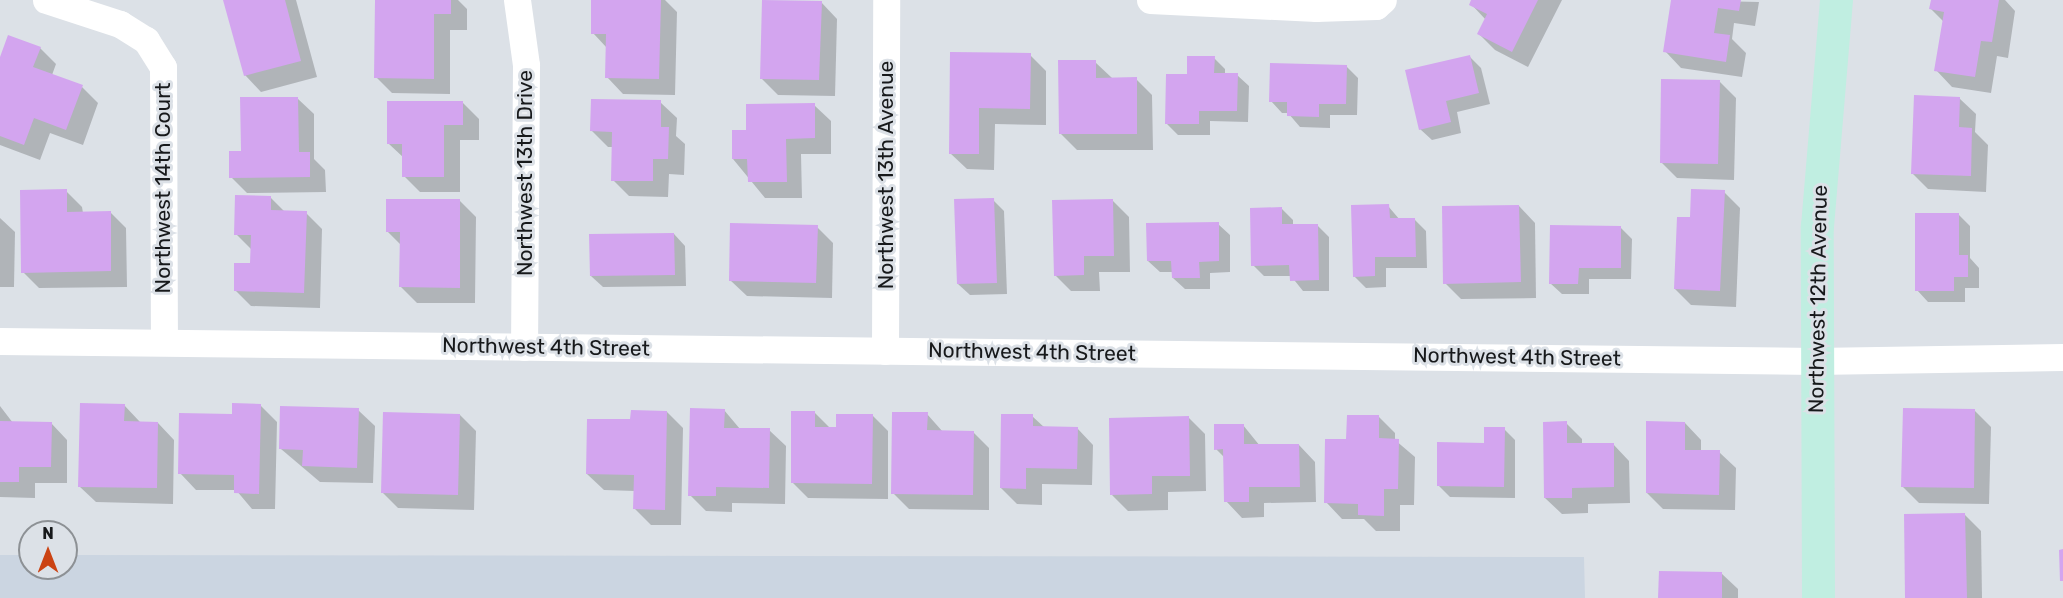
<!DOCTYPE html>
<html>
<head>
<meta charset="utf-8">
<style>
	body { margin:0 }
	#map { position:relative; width:2063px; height:598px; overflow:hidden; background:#dce1e7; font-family:Rubik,sans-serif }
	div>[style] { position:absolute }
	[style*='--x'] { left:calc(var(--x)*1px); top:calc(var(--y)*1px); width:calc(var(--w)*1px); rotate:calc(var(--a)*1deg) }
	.built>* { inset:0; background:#cbd5e1 }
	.shadow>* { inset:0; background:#0003 }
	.building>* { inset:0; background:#d3a5ef }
	.street>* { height:27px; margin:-13.5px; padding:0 13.5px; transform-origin:13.5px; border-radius:13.5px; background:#fff }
	.secondary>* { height:33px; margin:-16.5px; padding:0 16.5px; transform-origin:16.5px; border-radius:16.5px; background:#c0eee1 }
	span { translate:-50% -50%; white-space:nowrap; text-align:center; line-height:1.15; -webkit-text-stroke:6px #dce1e7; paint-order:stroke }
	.street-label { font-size:21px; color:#17191b }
	.north { position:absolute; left:18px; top:520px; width:60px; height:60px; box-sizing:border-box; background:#dce1e7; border:2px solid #8d9195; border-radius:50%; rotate:0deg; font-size:16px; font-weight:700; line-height:24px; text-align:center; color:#17191b }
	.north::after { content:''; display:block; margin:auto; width:21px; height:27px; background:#cb4313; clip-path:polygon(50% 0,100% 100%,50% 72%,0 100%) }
</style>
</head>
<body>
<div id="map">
	<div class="built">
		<i style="clip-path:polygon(0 555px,30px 555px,30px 568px,66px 568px,66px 555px,1584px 557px,1585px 598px,0 598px)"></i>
	</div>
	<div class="shadow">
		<i style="clip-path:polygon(225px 0,296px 0,317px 77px,261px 92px,245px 75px)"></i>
		<i style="clip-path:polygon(376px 0,458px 0,467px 9px,467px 30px,450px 30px,450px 94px,392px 93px,376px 77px)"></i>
		<i style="clip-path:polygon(593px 0,665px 0,677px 12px,675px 95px,623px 94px,607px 77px,607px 48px,593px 33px)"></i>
		<i style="clip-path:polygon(1473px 0,1562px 0,1528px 67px,1495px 50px,1479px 34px,1486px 20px,1471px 4px)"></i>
		<i style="clip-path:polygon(1673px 0,1759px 2px,1755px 26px,1734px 23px,1732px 39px,1746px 53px,1742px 77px,1681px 68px,1665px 51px)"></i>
		<i style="clip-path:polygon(1932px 0,2005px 0,2015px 11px,2008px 58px,1997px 56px,1991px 93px,1952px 87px,1936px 70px,1944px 22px,1931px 9px)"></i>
		<i style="clip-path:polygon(821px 2px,837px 19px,835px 96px,778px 95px,761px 78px)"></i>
		<i style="clip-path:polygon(40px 48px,56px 64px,52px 75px,82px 87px,98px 103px,83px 145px,50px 133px,40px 160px,0 145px,0 61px)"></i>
		<i style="clip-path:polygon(952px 54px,1030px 55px,1046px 71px,1046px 125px,995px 124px,994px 170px,967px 169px,950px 153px)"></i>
		<i style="clip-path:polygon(1470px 57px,1481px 68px,1490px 104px,1457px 112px,1461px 133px,1432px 140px,1420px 129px)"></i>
		<i style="clip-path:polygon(1214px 58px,1225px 69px,1225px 75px,1237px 75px,1249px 86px,1248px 122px,1210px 121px,1210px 135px,1178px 135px,1167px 124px,1188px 76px)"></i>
		<i style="clip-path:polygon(1095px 62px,1112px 78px,1136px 79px,1152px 95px,1153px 150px,1077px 150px,1061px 134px)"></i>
		<i style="clip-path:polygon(1346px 66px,1358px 78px,1357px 115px,1330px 115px,1330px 128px,1300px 127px,1288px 113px,1282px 113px,1271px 101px)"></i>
		<i style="clip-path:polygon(1719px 81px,1736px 98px,1734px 180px,1677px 178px,1661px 162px)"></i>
		<i style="clip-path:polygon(297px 98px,314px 114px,314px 159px,325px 170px,326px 192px,247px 193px,231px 177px,242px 152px)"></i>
		<i style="clip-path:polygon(1959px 98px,1976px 114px,1975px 132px,1988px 145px,1986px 192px,1928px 189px,1912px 173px)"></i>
		<i style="clip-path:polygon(660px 102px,677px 118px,676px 136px,685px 144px,684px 175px,669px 174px,668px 197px,629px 196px,613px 180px,613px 147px,608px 147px,592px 131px)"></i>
		<i style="clip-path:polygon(463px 103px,479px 119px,479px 140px,460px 140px,460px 192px,420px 192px,404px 176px,404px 158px,389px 144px)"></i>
		<i style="clip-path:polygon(814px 105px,831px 121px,831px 154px,801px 154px,802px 198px,765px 198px,733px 159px,748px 132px)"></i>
		<i style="clip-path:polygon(66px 191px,82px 207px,83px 213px,110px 212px,126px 228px,127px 287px,39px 288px,23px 272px)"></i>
		<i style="clip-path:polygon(1724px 192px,1740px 208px,1736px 307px,1691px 305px,1675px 289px,1692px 219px)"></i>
		<i style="clip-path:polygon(271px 198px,285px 212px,306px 213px,322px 229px,320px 308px,251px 306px,235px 290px,251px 265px,252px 250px,236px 234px)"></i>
		<i style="clip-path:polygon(993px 200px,1004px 211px,1007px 294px,970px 295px,958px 284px)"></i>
		<i style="clip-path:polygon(460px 201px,476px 217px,475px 303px,417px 303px,401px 287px,401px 245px,387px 231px)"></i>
		<i style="clip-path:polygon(1113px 201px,1129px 217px,1130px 272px,1099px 272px,1100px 291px,1071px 291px,1055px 275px)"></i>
		<i style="clip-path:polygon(1388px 206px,1400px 220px,1415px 220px,1426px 231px,1427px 268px,1386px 268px,1386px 287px,1366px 288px,1354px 276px)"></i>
		<i style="clip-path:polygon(1519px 206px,1535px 223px,1536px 298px,1461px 299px,1445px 283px)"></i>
		<i style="clip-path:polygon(1282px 209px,1293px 220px,1293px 226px,1317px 225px,1329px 237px,1329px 291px,1303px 291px,1291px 276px,1264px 276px,1253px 265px)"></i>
		<i style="clip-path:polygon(1959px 215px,1970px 226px,1970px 258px,1979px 268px,1979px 288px,1965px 288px,1965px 302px,1928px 302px,1917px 290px)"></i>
		<i style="clip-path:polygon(0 218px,15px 232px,14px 287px,0 287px)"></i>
		<i style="clip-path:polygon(1218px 224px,1230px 235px,1230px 272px,1210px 273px,1210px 289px,1185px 289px,1173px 278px,1173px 272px,1160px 272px,1148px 261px)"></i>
		<i style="clip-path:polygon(817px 227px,833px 243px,832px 298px,747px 296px,730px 280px)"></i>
		<i style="clip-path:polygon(1620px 227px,1632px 239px,1631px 279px,1589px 279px,1589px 294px,1562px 294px,1550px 283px)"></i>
		<i style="clip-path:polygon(674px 234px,685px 246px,686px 286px,603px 287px,591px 276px)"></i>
		<i style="clip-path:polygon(124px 405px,140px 422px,158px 423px,174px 440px,173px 504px,96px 502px,79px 486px)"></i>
		<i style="clip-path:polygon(260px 405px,277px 422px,275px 509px,252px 509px,236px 490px,196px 490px,180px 473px,233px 416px)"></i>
		<i style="clip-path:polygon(0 406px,13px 423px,51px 423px,67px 440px,67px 483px,35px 483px,35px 498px,0 497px)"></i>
		<i style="clip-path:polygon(358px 410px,375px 426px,373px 483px,320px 482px,281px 449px)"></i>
		<i style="clip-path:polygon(724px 410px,740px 429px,769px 430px,786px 446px,785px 504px,732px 503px,732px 512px,706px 511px,690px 495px)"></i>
		<i style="clip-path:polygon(1974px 410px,1991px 427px,1989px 504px,1919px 503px,1903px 487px)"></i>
		<i style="clip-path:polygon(667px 412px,683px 428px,681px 525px,651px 525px,635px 509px,635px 491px,604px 490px,587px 474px,632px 421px)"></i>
		<i style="clip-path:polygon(814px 412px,831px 429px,872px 415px,888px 431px,888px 499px,808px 498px,792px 482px)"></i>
		<i style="clip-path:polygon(927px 414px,943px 432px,973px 432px,989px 448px,989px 510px,909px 509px,893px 493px)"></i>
		<i style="clip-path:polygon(460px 415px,476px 431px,474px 510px,398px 508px,382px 492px)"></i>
		<i style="clip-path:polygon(1032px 416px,1045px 428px,1077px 428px,1093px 445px,1092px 485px,1042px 484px,1042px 505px,1017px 504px,1001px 488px)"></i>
		<i style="clip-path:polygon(1379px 417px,1395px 433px,1395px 440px,1415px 457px,1414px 505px,1400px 505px,1400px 531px,1376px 531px,1364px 519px,1342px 519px,1326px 502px,1348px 440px)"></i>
		<i style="clip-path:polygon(1189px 418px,1205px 434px,1206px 491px,1168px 492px,1168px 510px,1128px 511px,1112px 495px)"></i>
		<i style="clip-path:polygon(1566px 423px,1582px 439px,1582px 445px,1613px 444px,1629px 461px,1630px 503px,1588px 504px,1588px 513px,1562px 514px,1545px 498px)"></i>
		<i style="clip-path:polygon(1685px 423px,1701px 440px,1701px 451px,1719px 452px,1736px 468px,1735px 510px,1663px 509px,1647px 493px)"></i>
		<i style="clip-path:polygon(1243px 425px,1260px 446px,1299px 445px,1315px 462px,1316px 502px,1264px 503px,1264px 517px,1242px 518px,1226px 501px,1225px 458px,1216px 449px)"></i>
		<i style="clip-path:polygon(1504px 429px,1515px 440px,1515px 498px,1450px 497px,1438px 485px)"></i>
		<i style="clip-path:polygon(1965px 515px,1981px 531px,1982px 598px,1907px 598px)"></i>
		<i style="clip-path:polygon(1721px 573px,1738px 589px,1738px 598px,1660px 598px)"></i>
	</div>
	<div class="building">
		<i style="clip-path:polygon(223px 0,285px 0,301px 61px,244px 76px)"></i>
		<i style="clip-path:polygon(375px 0,451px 0,451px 14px,434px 14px,434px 79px,374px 78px)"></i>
		<i style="clip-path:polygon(591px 0,661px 0,659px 79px,605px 78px,606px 34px,591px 34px)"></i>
		<i style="clip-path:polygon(762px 0,822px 1px,819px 80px,760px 79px)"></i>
		<i style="clip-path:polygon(1471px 0,1538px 0,1512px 52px,1477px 34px,1487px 14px,1469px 5px)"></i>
		<i style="clip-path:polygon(1671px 0,1741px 0,1739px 11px,1718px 8px,1714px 33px,1730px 35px,1726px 62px,1663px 52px)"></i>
		<i style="clip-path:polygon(1931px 0,1999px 0,1992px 42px,1981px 41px,1975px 77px,1934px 71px,1944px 12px,1929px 9px)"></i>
		<i style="clip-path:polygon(8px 35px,41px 47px,33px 67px,83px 85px,66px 130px,34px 118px,24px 145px,0 136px,0 57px)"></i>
		<i style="clip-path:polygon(950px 52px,1031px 53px,1030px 109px,979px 108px,979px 154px,949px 154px)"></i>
		<i style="clip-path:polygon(1470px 55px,1479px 93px,1446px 101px,1451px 122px,1419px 130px,1405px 70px)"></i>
		<i style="clip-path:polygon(1187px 56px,1215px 56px,1214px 73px,1238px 73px,1237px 111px,1199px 111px,1199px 124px,1165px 124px,1166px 74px,1187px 74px)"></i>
		<i style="clip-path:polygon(1058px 60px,1096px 60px,1096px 78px,1137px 77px,1137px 134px,1059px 134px)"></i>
		<i style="clip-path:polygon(1270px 63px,1347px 65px,1346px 104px,1319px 104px,1319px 117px,1287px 116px,1287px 102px,1269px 102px)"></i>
		<i style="clip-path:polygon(1661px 79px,1720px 80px,1718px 164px,1660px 163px)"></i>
		<i style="clip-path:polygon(1914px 95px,1960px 97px,1959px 127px,1972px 128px,1971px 176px,1911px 174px)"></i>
		<i style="clip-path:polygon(240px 97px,298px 97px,299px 152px,310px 152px,310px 177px,229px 178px,229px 151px,241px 151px)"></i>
		<i style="clip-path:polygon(591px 99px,661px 100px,661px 127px,669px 127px,668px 159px,653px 159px,653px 181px,611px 181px,612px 132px,590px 131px)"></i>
		<i style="clip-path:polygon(387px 101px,463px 101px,463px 125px,444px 125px,444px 177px,402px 177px,402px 144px,387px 144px)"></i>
		<i style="clip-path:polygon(815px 103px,815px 138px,786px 139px,787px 182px,748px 182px,747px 159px,732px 159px,732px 130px,746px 130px,746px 104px)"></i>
		<i style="clip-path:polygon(67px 189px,67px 212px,111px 211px,111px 271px,21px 273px,20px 190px)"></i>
		<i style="clip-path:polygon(1691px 189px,1725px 190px,1720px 291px,1674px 289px,1677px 217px,1690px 217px)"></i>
		<i style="clip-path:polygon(235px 195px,271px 196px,271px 210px,307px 211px,304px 293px,234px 291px,234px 263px,250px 263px,251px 235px,234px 235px)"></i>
		<i style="clip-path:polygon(994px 198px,997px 283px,957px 284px,954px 199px)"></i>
		<i style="clip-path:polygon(386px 199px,460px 199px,460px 288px,399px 287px,400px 232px,386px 232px)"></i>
		<i style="clip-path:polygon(1113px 199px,1114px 256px,1084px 256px,1084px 275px,1054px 276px,1052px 200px)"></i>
		<i style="clip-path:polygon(1389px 204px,1390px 218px,1415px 218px,1416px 257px,1375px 257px,1375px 276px,1353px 277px,1351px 205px)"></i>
		<i style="clip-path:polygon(1519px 205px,1521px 282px,1443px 284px,1442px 206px)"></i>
		<i style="clip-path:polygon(1282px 207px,1282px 224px,1318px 224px,1319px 280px,1290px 281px,1289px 265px,1251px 266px,1250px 208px)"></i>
		<i style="clip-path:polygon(1915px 213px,1959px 213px,1959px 255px,1968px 255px,1968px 277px,1954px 277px,1954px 291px,1915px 291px)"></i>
		<i style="clip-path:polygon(1219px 222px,1219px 261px,1199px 262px,1200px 278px,1172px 278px,1171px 261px,1147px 261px,1146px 223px)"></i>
		<i style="clip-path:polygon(730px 223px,818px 225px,816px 283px,729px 281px)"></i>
		<i style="clip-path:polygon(1550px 225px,1621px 226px,1621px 268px,1579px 268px,1578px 284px,1549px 284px)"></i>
		<i style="clip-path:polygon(674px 233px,675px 275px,590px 276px,589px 234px)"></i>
		<i style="clip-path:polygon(80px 403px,125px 404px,124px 421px,158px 422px,157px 488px,78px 487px)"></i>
		<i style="clip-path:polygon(232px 403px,261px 404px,259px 494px,234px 493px,234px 475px,178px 474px,179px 413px,232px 414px)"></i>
		<i style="clip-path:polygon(280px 406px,359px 408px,357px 468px,302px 466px,303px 450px,279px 449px)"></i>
		<i style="clip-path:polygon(690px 408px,725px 409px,724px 428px,770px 428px,769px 488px,716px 487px,716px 496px,688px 496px)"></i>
		<i style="clip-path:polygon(1903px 408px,1975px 409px,1974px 488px,1901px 487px)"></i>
		<i style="clip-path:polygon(631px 410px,667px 411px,665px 510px,633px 509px,634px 475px,586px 474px,587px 419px,630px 419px)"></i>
		<i style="clip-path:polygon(791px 411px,815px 411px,815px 427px,836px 427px,836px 414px,873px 414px,872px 484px,791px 483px)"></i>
		<i style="clip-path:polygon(383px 412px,460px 414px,458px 495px,381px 493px)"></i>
		<i style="clip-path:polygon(892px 412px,928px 412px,927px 430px,974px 431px,973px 495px,891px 494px)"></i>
		<i style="clip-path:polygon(1001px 414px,1033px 414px,1033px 426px,1078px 427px,1077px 469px,1026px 468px,1026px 489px,1000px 488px)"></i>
		<i style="clip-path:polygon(1347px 415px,1379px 415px,1379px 438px,1399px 439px,1398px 489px,1384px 489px,1384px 516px,1358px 515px,1358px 504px,1324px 503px,1325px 439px,1346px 439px)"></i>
		<i style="clip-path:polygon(1189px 416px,1190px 476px,1152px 476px,1152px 494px,1110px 495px,1109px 418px)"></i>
		<i style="clip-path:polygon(0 421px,52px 422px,51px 467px,19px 467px,19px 482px,0 482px)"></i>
		<i style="clip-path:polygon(1567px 421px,1567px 443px,1614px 443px,1614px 487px,1572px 488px,1572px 498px,1544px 498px,1543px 422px)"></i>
		<i style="clip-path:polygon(1646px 421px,1685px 422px,1685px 450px,1720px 450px,1719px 495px,1646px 493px)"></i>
		<i style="clip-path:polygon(1214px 424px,1244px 424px,1244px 444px,1299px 444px,1300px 487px,1249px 487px,1249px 502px,1224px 502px,1223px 449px,1214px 450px)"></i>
		<i style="clip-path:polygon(1484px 427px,1505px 427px,1504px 487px,1437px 486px,1437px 442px,1484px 443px)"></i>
		<i style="clip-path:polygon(1965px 513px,1967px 598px,1905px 598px,1904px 514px)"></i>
		<i style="clip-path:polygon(2063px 549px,2063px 581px,2060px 581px,2059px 550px)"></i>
		<i style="clip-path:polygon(1659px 571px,1722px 572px,1722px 598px,1658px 598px)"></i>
	</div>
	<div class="street">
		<i style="--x:46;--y:0;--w:78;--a:18"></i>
		<i style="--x:120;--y:24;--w:31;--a:32"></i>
		<i style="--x:146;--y:40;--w:32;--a:58"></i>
		<i style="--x:163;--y:67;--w:275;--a:89.8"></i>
		<i style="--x:517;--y:0;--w:66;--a:82.1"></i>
		<i style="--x:526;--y:65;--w:282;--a:90.4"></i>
		<i style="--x:1150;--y:0;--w:166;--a:2.8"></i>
		<i style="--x:1316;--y:8;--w:60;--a:-1.9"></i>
		<i style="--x:1376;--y:6;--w:9;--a:-41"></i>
		<i style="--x:0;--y:341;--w:1815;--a:0.63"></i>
		<i style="--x:1815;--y:361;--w:248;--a:-0.9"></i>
		<i style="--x:885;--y:351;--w:351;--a:-89.8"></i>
	</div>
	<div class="secondary">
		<i style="--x:1818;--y:598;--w:372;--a:-90.2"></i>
		<i style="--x:1817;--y:226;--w:227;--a:-85.2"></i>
	</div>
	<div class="street-label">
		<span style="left:525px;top:173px;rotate:-90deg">Northwest 13th Drive</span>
		<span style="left:886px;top:175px;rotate:-90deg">Northwest 13th Avenue</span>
		<span style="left:163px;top:188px;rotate:-90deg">Northwest 14th Court</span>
		<span style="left:1818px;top:299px;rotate:-89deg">Northwest 12th Avenue</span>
		<span style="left:546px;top:347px;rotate:1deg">Northwest 4th Street</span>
		<span style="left:1032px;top:352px;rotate:1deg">Northwest 4th Street</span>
		<span style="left:1517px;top:357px;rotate:1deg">Northwest 4th Street</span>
	</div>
	<div class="north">N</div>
</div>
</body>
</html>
